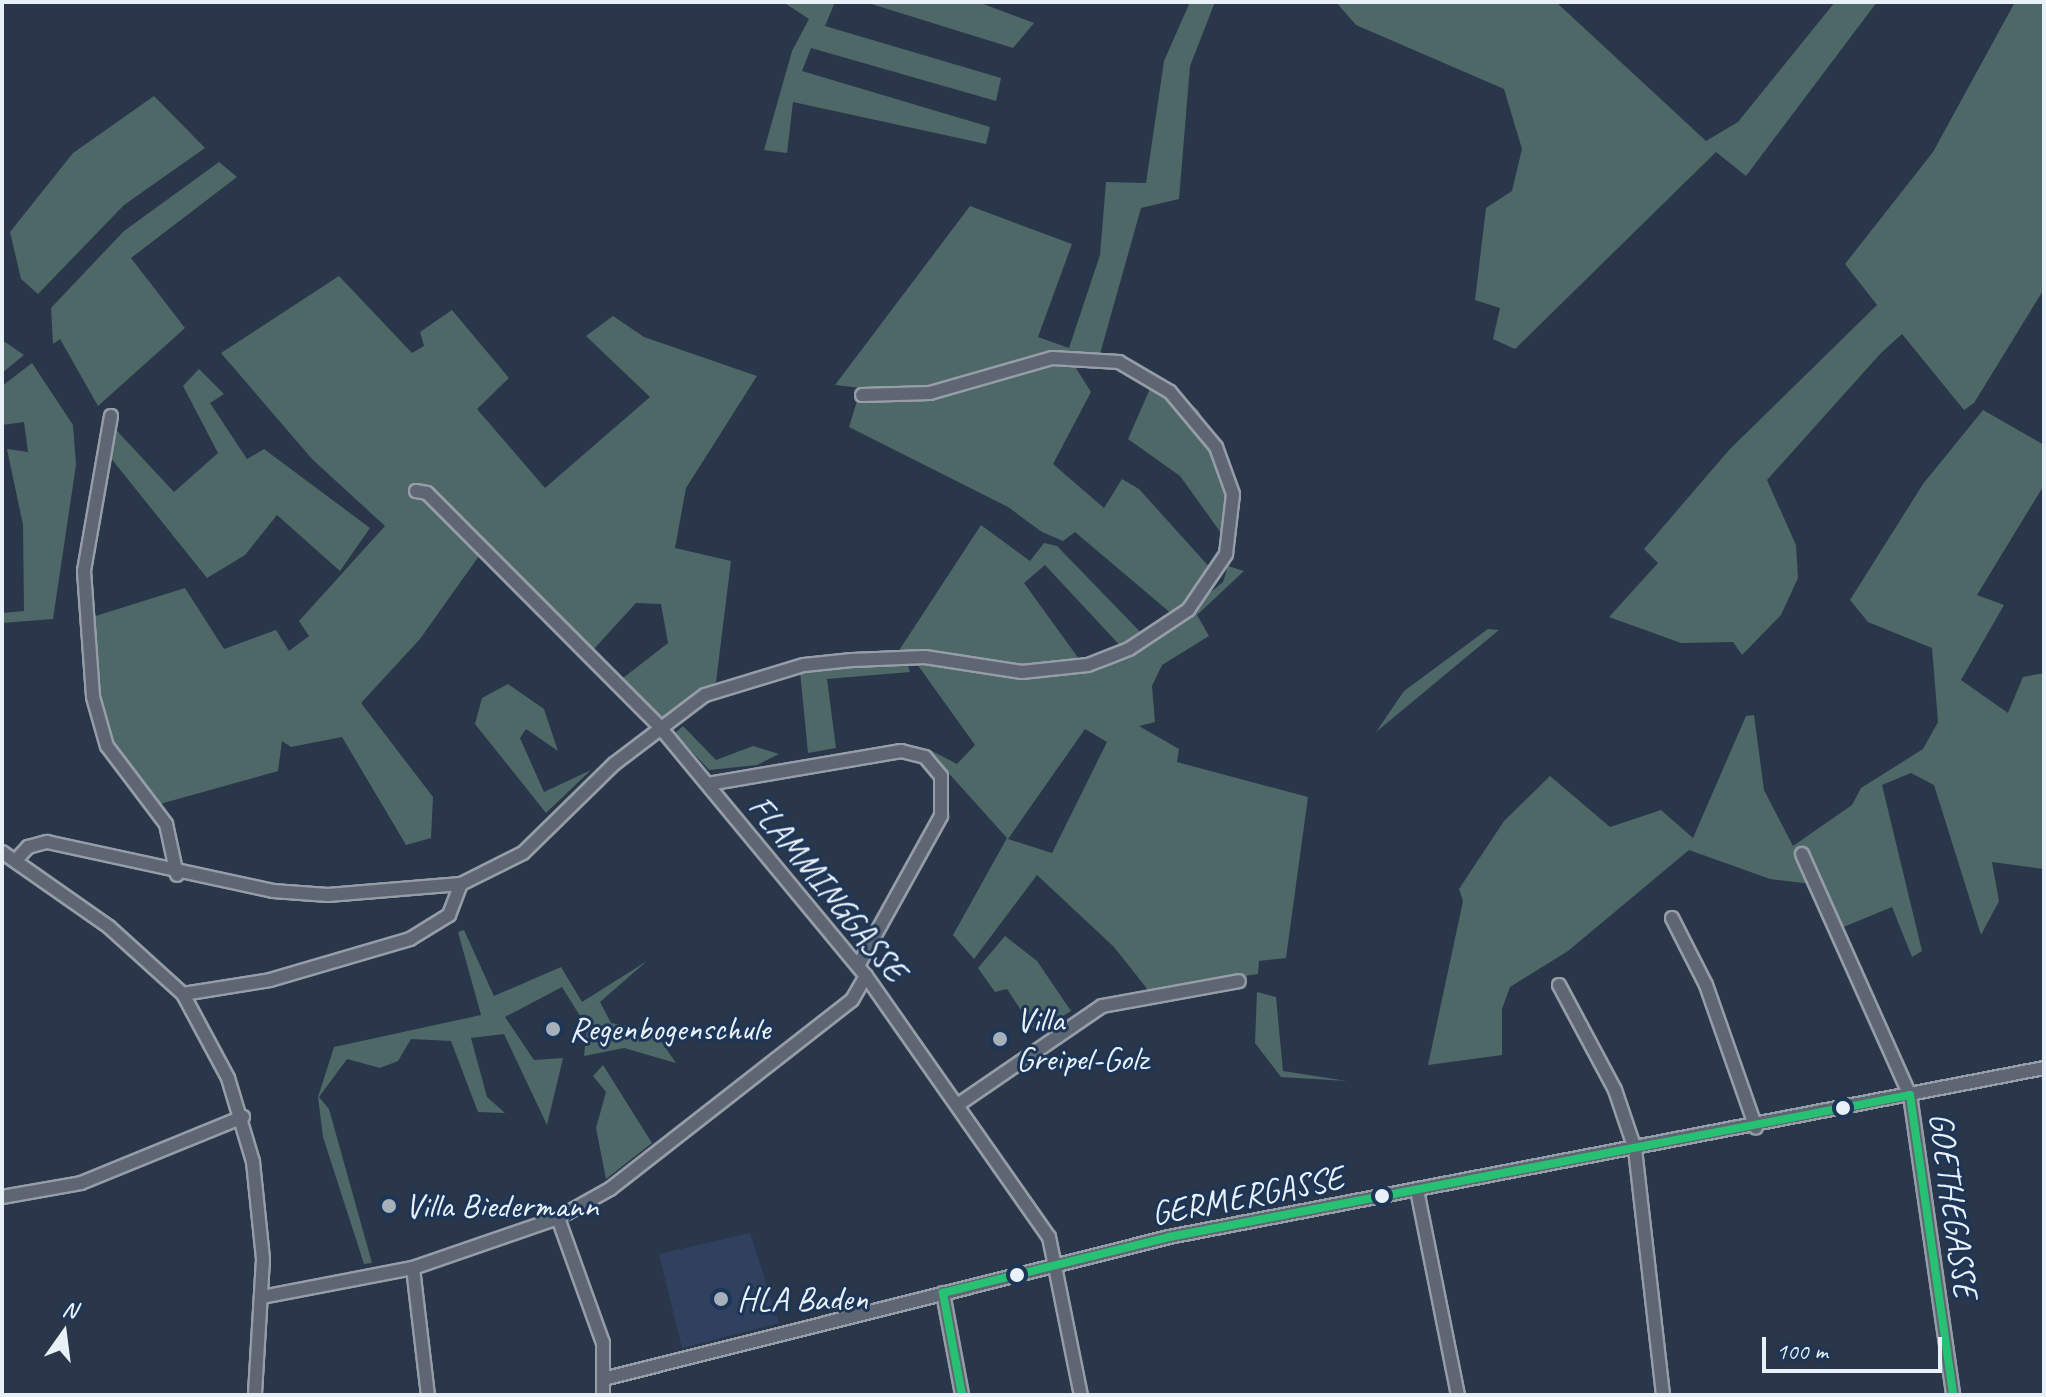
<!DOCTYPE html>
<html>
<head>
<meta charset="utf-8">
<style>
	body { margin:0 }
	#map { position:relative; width:2046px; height:1397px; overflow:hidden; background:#2a374a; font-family:Caveat,sans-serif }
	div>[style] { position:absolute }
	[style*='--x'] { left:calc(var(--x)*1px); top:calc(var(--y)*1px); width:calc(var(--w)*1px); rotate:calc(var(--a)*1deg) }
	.built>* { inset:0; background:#304160 }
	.green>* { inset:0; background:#4e6767 }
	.roads { filter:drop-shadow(2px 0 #959da7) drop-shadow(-2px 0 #959da7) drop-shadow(0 2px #959da7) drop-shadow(0 -2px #959da7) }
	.minor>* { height:12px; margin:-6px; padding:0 6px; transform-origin:6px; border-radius:6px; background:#5d6672 }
	.bus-1>* { height:8px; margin:-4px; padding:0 4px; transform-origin:4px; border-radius:4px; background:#26c172 }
	.dots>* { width:22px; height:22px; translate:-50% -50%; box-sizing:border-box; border:4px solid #1d3557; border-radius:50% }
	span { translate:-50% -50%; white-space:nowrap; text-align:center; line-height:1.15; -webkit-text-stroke:6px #1d3557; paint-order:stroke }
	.street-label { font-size:34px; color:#e8f1f8 }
	.poi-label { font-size:34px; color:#e8f1f8 }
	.left { translate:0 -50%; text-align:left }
	.frame { position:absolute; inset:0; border:4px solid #e8f1f8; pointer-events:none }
	.north { position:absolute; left:24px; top:1293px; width:80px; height:80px; -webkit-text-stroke:6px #1d3557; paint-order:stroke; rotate:14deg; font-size:22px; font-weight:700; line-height:32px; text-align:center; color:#e8f1f8 }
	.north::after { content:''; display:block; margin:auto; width:28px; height:36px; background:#e8f1f8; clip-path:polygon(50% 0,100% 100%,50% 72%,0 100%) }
	.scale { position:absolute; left:1762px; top:1337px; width:180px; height:36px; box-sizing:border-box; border:4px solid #e8f1f8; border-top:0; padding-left:10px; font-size:24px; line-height:28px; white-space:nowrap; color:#e8f1f8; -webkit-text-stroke:6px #1d3557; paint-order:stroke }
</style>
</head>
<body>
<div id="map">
	<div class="built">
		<i style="clip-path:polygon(750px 1233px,779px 1323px,682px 1348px,659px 1254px)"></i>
	</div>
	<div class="green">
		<i style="clip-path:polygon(783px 2px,835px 2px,825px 26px,1001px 78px,996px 101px,811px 48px,802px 71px,990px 127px,986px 144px,793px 102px,787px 153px,764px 150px,792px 51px,809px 19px)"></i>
		<i style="clip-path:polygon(865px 2px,978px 2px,1034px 23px,1013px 48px)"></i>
		<i style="clip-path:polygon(1190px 2px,1215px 2px,1190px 66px,1179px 199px,1141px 208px,1100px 354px,1067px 354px,1091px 392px,1053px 464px,1104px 508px,1122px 479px,1139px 489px,1212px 570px,1173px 615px,1075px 532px,1063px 541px,1042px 532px,1008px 507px,849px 427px,861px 388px,835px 385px,970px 206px,1072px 244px,1038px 337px,1069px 348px,1100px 255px,1106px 182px,1146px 183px,1164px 61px)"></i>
		<i style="clip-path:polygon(1336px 2px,1556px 2px,1706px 141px,1738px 122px,1835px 2px,1877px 2px,1746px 176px,1716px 152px,1515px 349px,1493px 339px,1500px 308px,1475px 300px,1486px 208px,1512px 191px,1522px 149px,1504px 89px,1356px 25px)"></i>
		<i style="clip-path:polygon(2015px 2px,2044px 2px,2044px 289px,1974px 403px,1964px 410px,1902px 334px,1881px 353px,1767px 480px,1796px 545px,1798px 578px,1781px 615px,1742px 655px,1733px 642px,1681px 643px,1609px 617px,1658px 563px,1644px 549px,1729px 450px,1877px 305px,1845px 264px,1933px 152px)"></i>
		<i style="clip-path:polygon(154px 96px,205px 148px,124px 205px,38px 294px,21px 279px,10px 232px,73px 153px)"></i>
		<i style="clip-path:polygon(219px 162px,237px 177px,131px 258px,185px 328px,98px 406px,60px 339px,53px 344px,51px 308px,124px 231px)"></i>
		<i style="clip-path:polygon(339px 276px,412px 353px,424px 346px,420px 332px,452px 310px,509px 378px,477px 409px,545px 488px,650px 397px,586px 336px,613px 316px,644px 337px,757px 376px,686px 488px,675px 548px,731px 561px,716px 682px,664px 720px,623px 678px,668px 643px,661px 604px,636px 603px,593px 650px,454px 513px,445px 520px,479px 556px,420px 639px,361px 703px,433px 797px,431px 838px,406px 845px,342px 737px,291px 747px,282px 741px,278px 771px,160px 804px,111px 745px,86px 619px,185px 588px,224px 649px,276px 630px,289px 651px,309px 636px,299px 621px,385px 526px,312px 459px,221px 353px)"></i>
		<i style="clip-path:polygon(2px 340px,24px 355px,2px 373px)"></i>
		<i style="clip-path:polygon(32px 363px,73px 425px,76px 465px,53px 619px,2px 623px,2px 613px,24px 611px,23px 525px,7px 449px,28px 452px,24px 422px,2px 425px,2px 386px)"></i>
		<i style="clip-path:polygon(199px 369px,224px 394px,210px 403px,247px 459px,264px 449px,370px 528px,340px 571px,277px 515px,245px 555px,207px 578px,110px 457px,105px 418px,174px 492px,218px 453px,183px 386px)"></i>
		<i style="clip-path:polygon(1156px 375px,1198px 410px,1232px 469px,1234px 551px,1180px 476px,1128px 439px)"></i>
		<i style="clip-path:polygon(1983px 410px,2044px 445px,2044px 485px,1977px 595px,2004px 605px,1961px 680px,2008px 713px,2023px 677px,2044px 673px,2044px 869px,1992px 862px,1999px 901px,1981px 935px,1934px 785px,1911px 773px,1882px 785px,1922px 951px,1912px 957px,1892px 907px,1841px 928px,1821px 885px,1770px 879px,1689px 850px,1568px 951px,1510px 987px,1502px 1009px,1502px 1055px,1428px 1065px,1463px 901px,1459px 889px,1504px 821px,1550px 776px,1610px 827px,1661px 810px,1693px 838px,1746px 716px,1754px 715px,1764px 790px,1793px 846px,1852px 805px,1861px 788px,1923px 749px,1938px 722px,1932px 648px,1868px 622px,1850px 600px,1923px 484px)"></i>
		<i style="clip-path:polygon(evenodd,981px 525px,1030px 561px,1044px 543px,1057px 546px,1150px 642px,1223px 582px,1228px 566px,1244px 571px,1197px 615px,1209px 636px,1162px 665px,1152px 686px,1155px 722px,1139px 726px,1179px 749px,1177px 762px,1308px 797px,1286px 958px,1259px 961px,1258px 974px,1148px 990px,1114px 947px,1037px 875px,974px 959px,953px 935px,1007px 838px,926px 748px,957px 764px,975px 745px,917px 664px,898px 652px,981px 525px,1045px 565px,1127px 653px,1127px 654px,1087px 670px,1024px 583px,1045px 565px,981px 525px,1085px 729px,1107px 742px,1052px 853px,1008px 839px,1085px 729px)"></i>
		<i style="clip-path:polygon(1488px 629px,1499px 630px,1376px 732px,1404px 691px)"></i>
		<i style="clip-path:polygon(906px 660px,910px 672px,827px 679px,836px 748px,808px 753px,800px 671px)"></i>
		<i style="clip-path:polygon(508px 684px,544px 709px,558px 751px,526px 729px,520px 738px,544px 792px,591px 770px,546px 813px,475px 724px,482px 698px)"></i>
		<i style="clip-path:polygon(683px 726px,716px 760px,753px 746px,779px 754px,757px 765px,709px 770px,675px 733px)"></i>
		<i style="clip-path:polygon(464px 930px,494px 996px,561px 967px,582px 1002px,647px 961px,600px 1002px,611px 1023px,654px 1031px,676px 1063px,624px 1048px,584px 1056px,587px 1027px,562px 987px,505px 1017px,534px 1060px,563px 1058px,547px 1125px,504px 1034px,471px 1038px,487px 1097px,505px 1113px,478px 1112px,451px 1041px,411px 1039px,398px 1061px,380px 1068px,347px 1059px,319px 1097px,329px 1109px,372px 1263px,364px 1264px,323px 1137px,318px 1097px,334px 1047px,481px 1015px,458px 932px)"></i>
		<i style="clip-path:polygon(1005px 936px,1037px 961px,1071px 1011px,1036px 1033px,1007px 989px,995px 992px,978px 968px)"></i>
		<i style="clip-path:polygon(1257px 992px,1276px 997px,1283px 1071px,1347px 1081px,1281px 1077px,1255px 1043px)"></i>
		<i style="clip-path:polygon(603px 1065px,652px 1143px,606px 1179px,596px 1128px,606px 1092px,593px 1076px)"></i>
	</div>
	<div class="roads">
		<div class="minor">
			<i style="--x:111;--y:416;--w:157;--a:99.9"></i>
			<i style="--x:84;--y:571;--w:126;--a:85.9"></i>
			<i style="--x:93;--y:697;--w:51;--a:74.1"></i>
			<i style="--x:107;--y:746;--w:98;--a:52.9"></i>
			<i style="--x:166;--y:824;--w:52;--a:77.8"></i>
			<i style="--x:416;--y:491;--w:11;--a:10"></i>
			<i style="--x:427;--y:493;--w:329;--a:45.1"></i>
			<i style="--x:659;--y:726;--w:325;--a:50.4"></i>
			<i style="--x:866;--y:976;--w:319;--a:55"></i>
			<i style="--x:1049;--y:1237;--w:161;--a:78.6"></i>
			<i style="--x:708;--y:784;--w:196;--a:-9.7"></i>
			<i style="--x:901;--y:751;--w:25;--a:14"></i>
			<i style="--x:925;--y:757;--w:25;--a:50"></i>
			<i style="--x:941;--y:776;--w:40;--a:90"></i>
			<i style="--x:941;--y:816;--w:171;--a:119"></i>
			<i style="--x:2;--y:852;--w:131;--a:35"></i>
			<i style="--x:109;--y:927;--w:100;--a:42.2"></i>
			<i style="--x:183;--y:994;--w:95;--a:61.8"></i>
			<i style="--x:228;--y:1078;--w:88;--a:73.4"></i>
			<i style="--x:253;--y:1162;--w:98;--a:84.1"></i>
			<i style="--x:263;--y:1259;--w:136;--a:93.4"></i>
			<i style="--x:1802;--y:854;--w:264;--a:65.9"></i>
			<i style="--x:1910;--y:1095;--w:303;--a:81.8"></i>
			<i style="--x:16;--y:860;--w:18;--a:-47"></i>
			<i style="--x:28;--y:847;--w:20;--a:-15"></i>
			<i style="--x:47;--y:842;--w:231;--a:12.2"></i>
			<i style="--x:273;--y:891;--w:55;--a:4.2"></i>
			<i style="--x:328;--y:895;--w:133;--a:-4.7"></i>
			<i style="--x:461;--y:884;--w:69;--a:-26.6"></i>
			<i style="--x:523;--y:853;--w:127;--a:-44.4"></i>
			<i style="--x:614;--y:764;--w:114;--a:-37.2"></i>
			<i style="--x:705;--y:695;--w:103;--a:-16.9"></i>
			<i style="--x:804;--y:665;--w:48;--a:-5.9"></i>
			<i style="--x:852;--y:660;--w:73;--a:-2.4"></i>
			<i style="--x:925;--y:657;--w:98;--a:8.8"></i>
			<i style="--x:1022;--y:672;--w:66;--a:-6.1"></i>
			<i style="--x:1088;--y:665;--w:44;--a:-21.3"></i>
			<i style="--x:1129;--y:649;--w:71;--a:-33.5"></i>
			<i style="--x:1188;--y:610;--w:68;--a:-55.8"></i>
			<i style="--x:1226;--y:554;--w:60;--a:-83.3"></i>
			<i style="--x:1233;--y:494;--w:50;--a:-109.9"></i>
			<i style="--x:1216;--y:447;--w:72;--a:-129.9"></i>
			<i style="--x:1170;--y:392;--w:59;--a:-149.5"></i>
			<i style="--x:1119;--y:362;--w:67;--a:-176.6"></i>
			<i style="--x:1052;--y:358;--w:127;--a:164"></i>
			<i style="--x:930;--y:393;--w:68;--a:178.3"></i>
			<i style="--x:1672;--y:918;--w:75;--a:63.1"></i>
			<i style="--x:1706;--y:985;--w:151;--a:70.7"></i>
			<i style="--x:1559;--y:985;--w:119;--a:61.9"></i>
			<i style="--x:1615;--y:1090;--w:62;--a:71.3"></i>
			<i style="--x:1635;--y:1149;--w:248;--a:83.5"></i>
			<i style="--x:183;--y:994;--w:88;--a:-9.1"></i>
			<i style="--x:270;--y:980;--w:146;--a:-16.3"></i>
			<i style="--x:410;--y:939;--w:46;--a:-31.6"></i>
			<i style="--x:449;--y:915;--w:33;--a:-69"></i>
			<i style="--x:959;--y:1104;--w:173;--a:-34.4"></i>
			<i style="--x:1102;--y:1006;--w:139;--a:-10.3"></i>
			<i style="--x:1417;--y:1190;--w:209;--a:78.7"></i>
			<i style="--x:2;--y:1197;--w:80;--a:-10"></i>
			<i style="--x:81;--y:1183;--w:175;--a:-22.2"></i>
			<i style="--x:558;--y:1218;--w:133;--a:70.2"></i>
			<i style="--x:603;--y:1343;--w:52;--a:90"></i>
			<i style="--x:413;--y:1268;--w:128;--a:83.3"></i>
			<i style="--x:943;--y:1293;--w:104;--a:79.4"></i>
			<i style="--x:262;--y:1297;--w:154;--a:-10.9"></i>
			<i style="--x:413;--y:1268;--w:153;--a:-19"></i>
			<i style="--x:558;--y:1218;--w:60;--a:-29.1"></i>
			<i style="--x:610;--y:1189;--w:307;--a:-38"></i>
			<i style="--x:852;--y:1000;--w:28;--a:-60"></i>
			<i style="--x:607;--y:1378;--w:579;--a:-14.08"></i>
			<i style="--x:1169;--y:1237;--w:891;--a:-10.93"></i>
		</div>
	</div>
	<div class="bus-1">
		<i style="--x:962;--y:1395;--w:104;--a:-100.6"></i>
		<i style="--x:943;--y:1293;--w:233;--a:-13.9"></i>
		<i style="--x:1169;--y:1237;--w:754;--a:-10.85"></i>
		<i style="--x:1910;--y:1095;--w:303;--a:81.8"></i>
	</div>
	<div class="dots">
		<i style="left:553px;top:1029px;background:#a6b0bb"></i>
		<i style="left:1000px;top:1039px;background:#a6b0bb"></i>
		<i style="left:1843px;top:1108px;background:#e8f1f8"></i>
		<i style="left:1382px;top:1196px;background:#e8f1f8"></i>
		<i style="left:389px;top:1206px;background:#a6b0bb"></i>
		<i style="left:1017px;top:1275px;background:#e8f1f8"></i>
		<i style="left:721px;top:1299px;background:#a6b0bb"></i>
	</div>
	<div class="street-label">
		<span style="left:828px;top:888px;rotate:51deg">FLAMMINGGASSE</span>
		<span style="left:1247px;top:1195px;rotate:-11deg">GERMERGASSE</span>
		<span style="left:1954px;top:1205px;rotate:82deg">GOETHEGASSE</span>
	</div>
	<div class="poi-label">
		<span class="left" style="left:1016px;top:1039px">Villa<br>Greipel-Golz</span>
		<span class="left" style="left:569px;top:1029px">Regenbogenschule</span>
		<span class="left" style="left:405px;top:1206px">Villa Biedermann</span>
		<span class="left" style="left:737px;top:1299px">HLA Baden</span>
	</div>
	<div class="frame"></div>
	<div class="north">N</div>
	<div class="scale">100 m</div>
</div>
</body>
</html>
